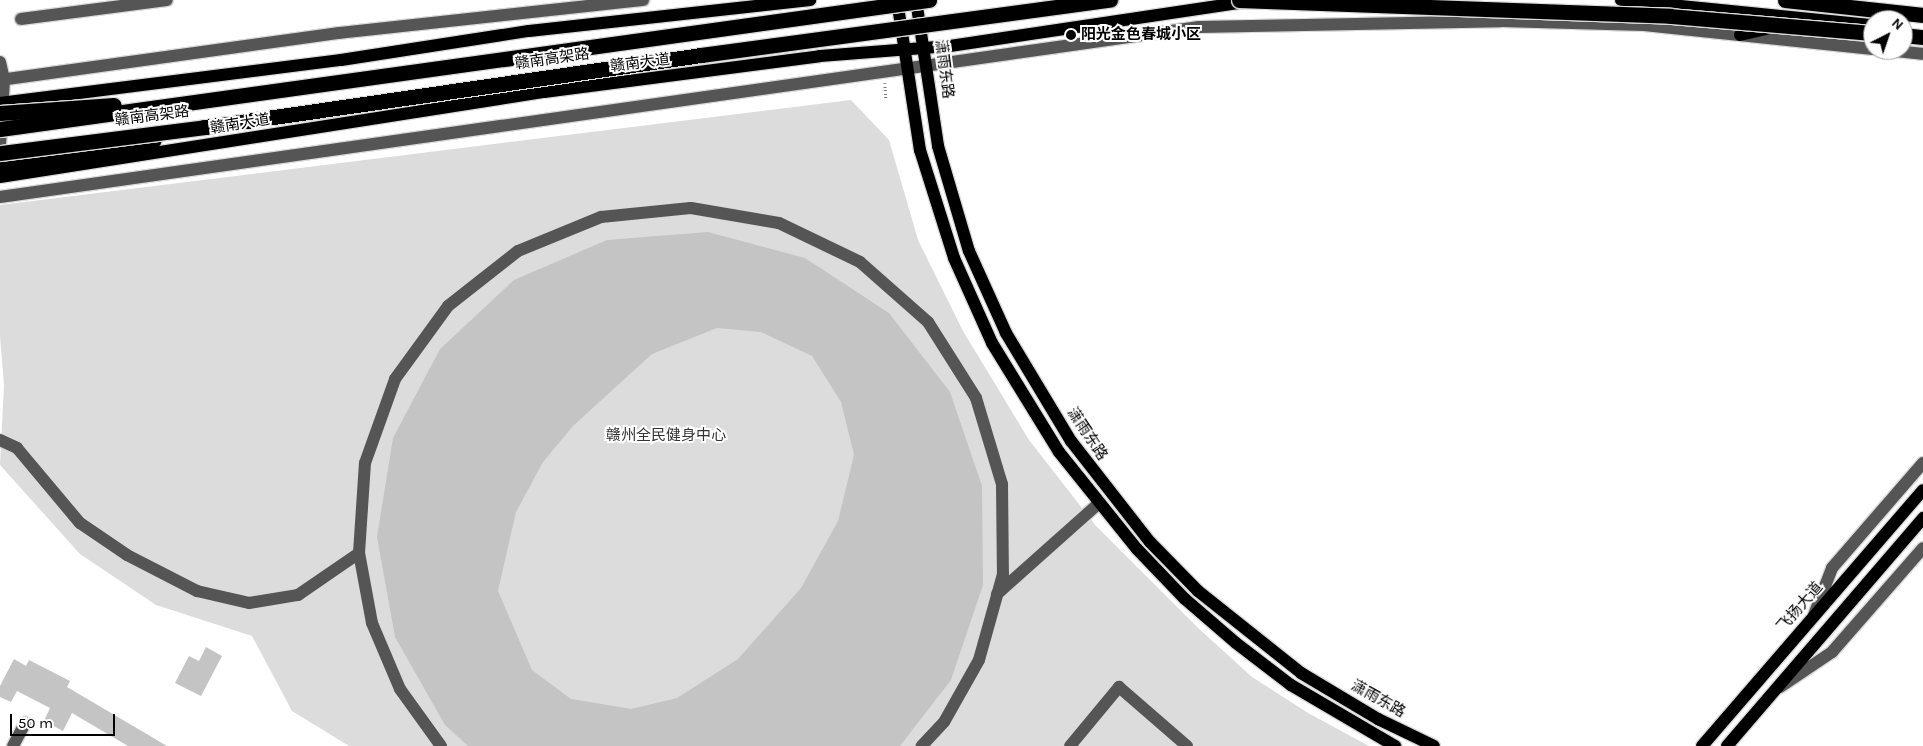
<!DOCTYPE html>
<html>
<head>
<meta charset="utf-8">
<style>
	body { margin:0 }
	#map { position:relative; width:1923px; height:746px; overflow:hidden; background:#fff; font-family:Karla,"Noto Sans SC",sans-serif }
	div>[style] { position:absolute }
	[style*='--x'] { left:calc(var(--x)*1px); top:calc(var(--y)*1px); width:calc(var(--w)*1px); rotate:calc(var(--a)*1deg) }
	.green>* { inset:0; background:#dcdcdc }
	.building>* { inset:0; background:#c4c4c4 }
	.path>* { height:2.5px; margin-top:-1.25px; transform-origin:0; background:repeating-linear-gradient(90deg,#777 0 1px,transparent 0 3.5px) }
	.roads { filter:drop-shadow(1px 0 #dbdbdb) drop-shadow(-1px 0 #dbdbdb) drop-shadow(0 1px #dbdbdb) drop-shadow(0 -1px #dbdbdb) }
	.minor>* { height:12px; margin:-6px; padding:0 6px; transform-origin:6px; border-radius:6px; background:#555 }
	.major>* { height:12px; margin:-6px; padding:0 6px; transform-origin:6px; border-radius:6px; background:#000 }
	.highway>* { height:15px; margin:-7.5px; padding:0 7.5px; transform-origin:7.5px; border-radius:7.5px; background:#000 }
	.bridges { filter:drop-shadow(1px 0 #dbdbdb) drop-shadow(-1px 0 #dbdbdb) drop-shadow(0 1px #dbdbdb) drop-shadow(0 -1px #dbdbdb) }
	.highway-bridge>* { height:15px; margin:-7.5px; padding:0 7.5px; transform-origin:7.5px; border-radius:7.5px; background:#000 }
	.dots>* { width:14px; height:14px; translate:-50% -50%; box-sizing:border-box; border:2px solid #fff; border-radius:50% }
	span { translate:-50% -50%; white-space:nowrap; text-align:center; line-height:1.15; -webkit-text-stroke:4px #fff; paint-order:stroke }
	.poi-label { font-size:15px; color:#000; font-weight:700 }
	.left { translate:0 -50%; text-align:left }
	.street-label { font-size:15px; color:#000 }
	.park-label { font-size:15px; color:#333 }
	.north { position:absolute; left:1863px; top:10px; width:50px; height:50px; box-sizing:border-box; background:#fff; border:1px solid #999; border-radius:50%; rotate:41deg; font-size:14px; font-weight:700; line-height:20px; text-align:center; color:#000 }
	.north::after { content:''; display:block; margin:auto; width:18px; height:22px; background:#000; clip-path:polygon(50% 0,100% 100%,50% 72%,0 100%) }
	.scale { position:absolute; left:10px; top:714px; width:105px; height:22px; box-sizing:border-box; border:2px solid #000; border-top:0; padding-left:6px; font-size:15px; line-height:18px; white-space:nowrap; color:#000; -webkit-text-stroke:4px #fff; paint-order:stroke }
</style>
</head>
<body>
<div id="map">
	<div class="green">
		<i style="clip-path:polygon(851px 100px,889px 140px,918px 240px,963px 331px,1029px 440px,1096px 526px,1197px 627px,1252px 677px,1308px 713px,1369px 746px,349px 746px,292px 711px,252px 636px,156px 605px,80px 554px,0 465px,4px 385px,0 336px,0 205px)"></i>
	</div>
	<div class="building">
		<i style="clip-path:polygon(evenodd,708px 232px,805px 258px,889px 313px,950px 392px,982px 486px,983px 585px,951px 680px,900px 746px,468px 746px,445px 725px,395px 637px,377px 537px,393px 438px,440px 349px,514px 280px,607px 240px,708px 232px,717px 328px,761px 332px,812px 356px,841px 402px,854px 455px,838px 521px,801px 588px,738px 659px,677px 698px,631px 709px,571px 699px,532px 670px,498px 591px,516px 512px,543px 462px,573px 426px,652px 354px,717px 328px)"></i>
		<i style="clip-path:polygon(206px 647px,222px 656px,201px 696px,175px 683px,189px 656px,199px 661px)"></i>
		<i style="clip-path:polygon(14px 659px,26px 666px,29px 660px,70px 681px,67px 687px,167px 746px,128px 746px,72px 713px,63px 731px,44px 721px,50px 708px,17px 691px,11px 702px,0 697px,0 686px)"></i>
	</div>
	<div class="path">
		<i style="--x:885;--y:83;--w:16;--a:86"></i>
	</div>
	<div class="roads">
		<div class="minor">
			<i style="--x:21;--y:19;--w:147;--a:-7.4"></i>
			<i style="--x:1886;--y:50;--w:37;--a:6"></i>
			<i style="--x:0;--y:62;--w:18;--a:77"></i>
			<i style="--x:4;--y:80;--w:66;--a:93.5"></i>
			<i style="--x:0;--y:80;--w:342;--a:-7.9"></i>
			<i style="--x:339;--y:33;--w:306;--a:-6.2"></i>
			<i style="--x:0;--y:197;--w:1211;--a:-8.07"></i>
			<i style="--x:1199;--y:27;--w:302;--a:-1.1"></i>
			<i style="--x:1501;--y:21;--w:143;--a:1.6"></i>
			<i style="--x:1644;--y:25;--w:230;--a:6"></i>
			<i style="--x:0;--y:440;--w:19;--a:25"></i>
			<i style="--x:17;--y:448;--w:98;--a:50"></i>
			<i style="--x:80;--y:523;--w:57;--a:34.2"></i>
			<i style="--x:127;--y:555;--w:79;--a:27.2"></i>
			<i style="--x:197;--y:591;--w:53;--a:13"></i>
			<i style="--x:249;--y:603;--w:50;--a:-9.3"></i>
			<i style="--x:298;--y:595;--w:74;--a:-34.5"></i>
			<i style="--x:997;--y:594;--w:137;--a:-41.7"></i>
			<i style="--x:1814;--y:615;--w:50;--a:-69"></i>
			<i style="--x:1832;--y:568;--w:139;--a:-49.1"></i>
			<i style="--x:1780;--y:687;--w:63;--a:-33.9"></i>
			<i style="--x:1832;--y:652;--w:138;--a:-48.8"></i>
			<i style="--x:13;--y:746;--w:26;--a:-62"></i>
			<i style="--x:441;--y:746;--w:70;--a:-125.7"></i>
			<i style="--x:400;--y:689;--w:72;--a:-113"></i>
			<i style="--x:372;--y:623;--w:71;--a:-100.5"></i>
			<i style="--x:359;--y:553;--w:90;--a:-86.2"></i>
			<i style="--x:365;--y:463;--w:89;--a:-70.3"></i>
			<i style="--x:395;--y:379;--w:90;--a:-54"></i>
			<i style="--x:448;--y:306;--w:89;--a:-38.2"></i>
			<i style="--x:518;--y:251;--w:90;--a:-22.3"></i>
			<i style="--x:601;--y:217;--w:90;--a:-5.7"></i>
			<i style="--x:691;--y:208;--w:89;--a:9.7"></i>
			<i style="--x:779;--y:223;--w:90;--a:25.7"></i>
			<i style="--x:860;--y:262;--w:91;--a:41.4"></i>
			<i style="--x:928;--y:322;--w:90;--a:57.7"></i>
			<i style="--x:976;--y:398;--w:90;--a:73.2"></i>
			<i style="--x:1002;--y:484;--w:90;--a:89.4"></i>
			<i style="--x:1003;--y:574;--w:89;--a:105.6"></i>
			<i style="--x:979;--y:660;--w:71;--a:119.4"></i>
			<i style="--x:944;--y:722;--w:33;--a:133"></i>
			<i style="--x:1070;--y:746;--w:77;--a:-50.3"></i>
			<i style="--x:1119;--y:687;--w:90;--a:40.9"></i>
		</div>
		<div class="major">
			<i style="--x:897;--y:0;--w:152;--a:81.3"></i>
			<i style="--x:920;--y:150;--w:113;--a:72.5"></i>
			<i style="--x:954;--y:258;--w:93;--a:65.9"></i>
			<i style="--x:992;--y:343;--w:128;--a:58.4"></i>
			<i style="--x:1059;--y:452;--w:124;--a:51.2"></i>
			<i style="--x:1137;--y:549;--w:69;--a:46.2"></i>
			<i style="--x:1185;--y:599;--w:67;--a:40.8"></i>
			<i style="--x:1236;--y:643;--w:69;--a:37.4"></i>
			<i style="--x:1291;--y:685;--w:121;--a:30.4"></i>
			<i style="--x:916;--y:0;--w:148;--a:81.4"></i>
			<i style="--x:938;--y:146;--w:109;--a:73.6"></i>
			<i style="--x:969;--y:251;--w:90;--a:65.7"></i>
			<i style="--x:1006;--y:333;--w:126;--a:59"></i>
			<i style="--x:1071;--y:441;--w:128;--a:52"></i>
			<i style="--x:1150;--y:542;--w:69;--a:45.6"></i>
			<i style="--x:1198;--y:591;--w:132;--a:38.5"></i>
			<i style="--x:1301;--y:673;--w:90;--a:30.9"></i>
			<i style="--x:1378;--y:719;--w:62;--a:25.7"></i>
			<i style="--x:1621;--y:0;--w:253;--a:5.7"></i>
			<i style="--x:1740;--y:35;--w:35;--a:-13"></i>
			<i style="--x:0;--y:103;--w:344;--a:-7.2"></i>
			<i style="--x:341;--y:60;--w:190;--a:-8.8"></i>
			<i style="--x:529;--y:31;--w:283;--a:-6.3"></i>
			<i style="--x:0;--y:177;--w:551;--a:-8.88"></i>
			<i style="--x:544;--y:92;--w:278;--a:-7.4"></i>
			<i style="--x:820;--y:56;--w:130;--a:-4.4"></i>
			<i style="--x:950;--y:46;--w:303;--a:-8.5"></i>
			<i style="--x:1702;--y:746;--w:338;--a:-49.2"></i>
			<i style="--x:1727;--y:746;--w:301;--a:-49.3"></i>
		</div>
		<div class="highway">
			<i style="--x:1785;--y:0;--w:139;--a:6.2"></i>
			<i style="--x:1903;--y:35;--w:20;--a:6"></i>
			<i style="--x:0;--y:167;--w:156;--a:-9.9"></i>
		</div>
	</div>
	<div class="bridges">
		<div class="highway-bridge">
			<i style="--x:1239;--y:0;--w:431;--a:2.1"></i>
			<i style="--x:1670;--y:16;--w:204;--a:4.8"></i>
			<i style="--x:0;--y:113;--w:114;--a:-4"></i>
			<i style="--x:0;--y:129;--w:938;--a:-7.91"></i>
			<i style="--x:0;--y:153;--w:207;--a:-7.2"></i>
			<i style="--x:205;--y:127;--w:501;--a:-8.26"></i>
			<i style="--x:701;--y:55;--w:413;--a:-7.7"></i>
		</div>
	</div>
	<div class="dots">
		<i style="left:1071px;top:35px;background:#000"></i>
	</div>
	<div class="poi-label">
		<span class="left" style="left:1081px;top:35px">阳光金色春城小区</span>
	</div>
	<div class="street-label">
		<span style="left:552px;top:59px;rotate:-8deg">赣南高架路</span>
		<span style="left:640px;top:63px;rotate:-7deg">赣南大道</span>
		<span style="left:944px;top:69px;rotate:82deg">潇雨东路</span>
		<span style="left:152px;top:116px;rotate:-7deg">赣南高架路</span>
		<span style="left:240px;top:124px;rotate:-9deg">赣南大道</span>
		<span style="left:1087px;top:434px;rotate:56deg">潇雨东路</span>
		<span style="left:1800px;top:607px;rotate:-49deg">飞扬大道</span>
		<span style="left:1378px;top:699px;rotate:29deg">潇雨东路</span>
	</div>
	<div class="park-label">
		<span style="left:666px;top:436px">赣州全民健身中心</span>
	</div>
	<div class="north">N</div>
	<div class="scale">50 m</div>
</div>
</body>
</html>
